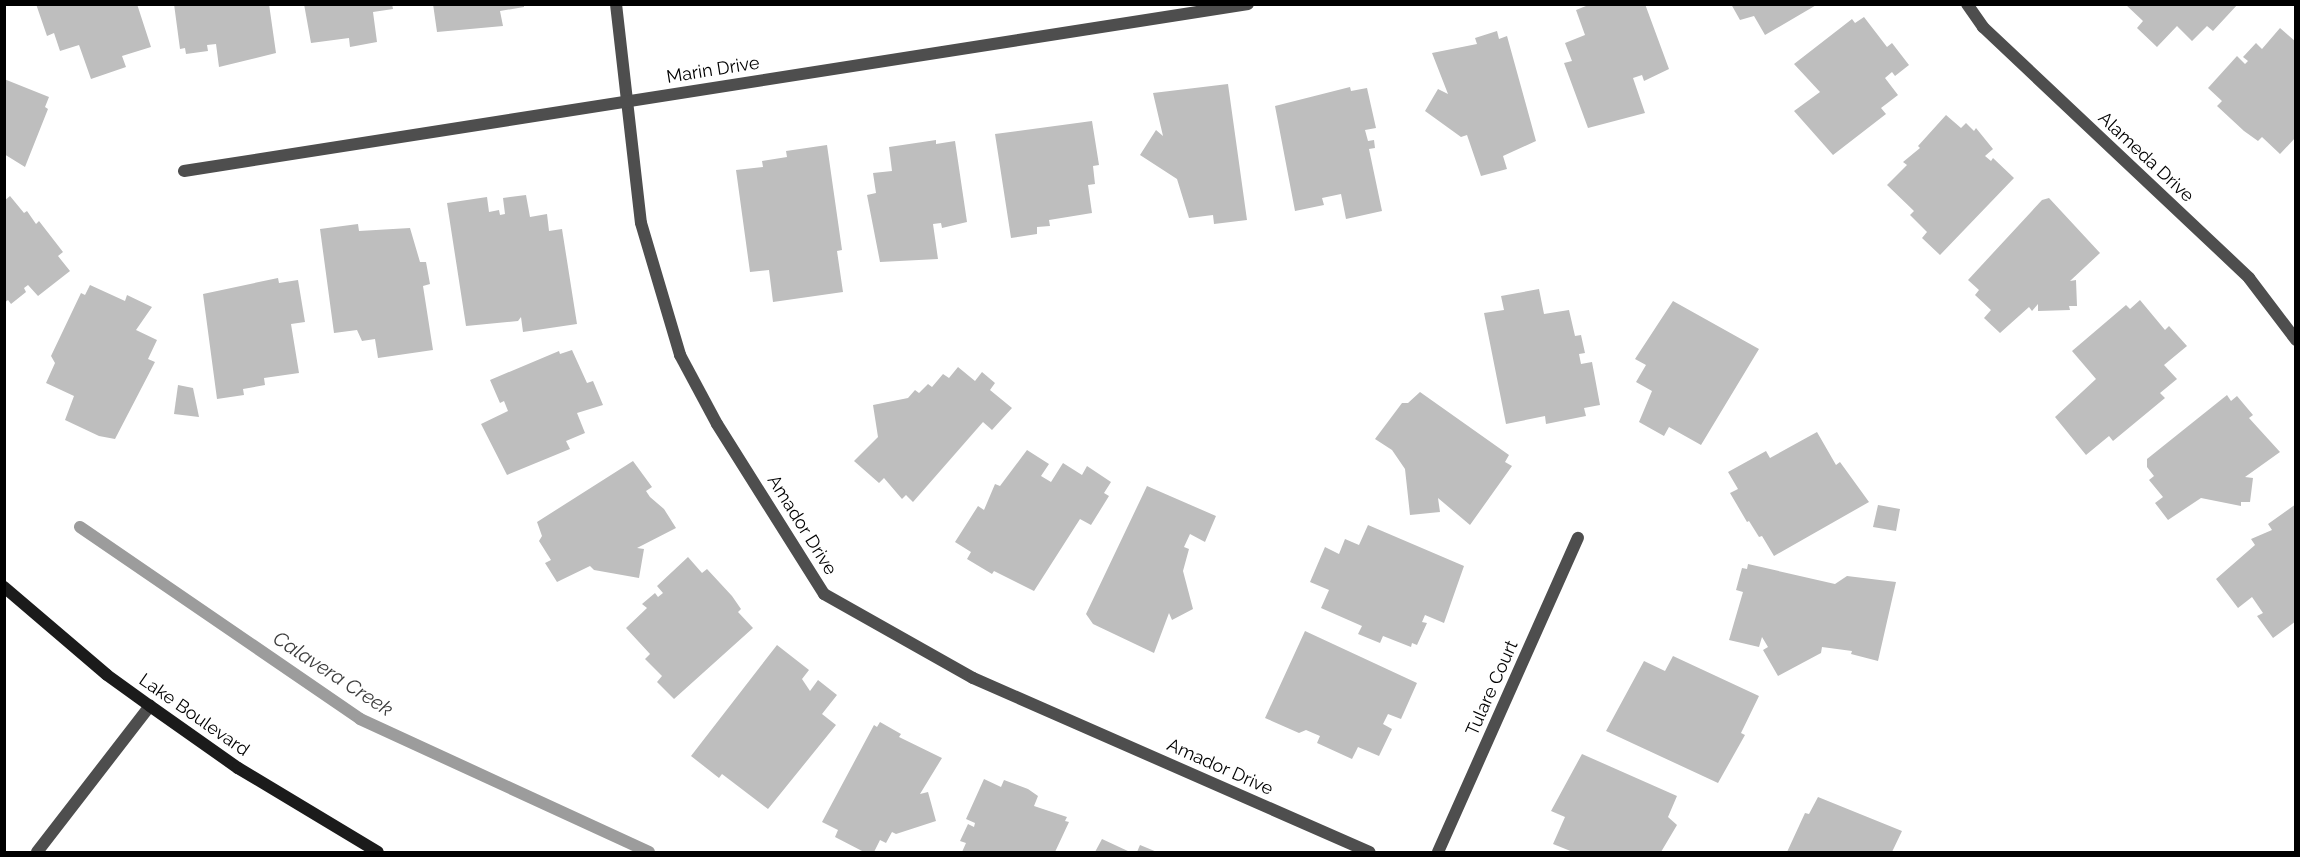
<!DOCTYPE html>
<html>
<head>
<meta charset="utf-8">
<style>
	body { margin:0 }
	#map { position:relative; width:2300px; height:857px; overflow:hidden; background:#fff; font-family:Raleway,sans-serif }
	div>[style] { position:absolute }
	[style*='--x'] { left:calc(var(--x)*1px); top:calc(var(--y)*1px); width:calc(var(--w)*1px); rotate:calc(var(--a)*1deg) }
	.stream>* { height:12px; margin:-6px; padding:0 6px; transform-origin:6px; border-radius:6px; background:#9c9c9c }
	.building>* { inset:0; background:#bebebe }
	.lane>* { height:12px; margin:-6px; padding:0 6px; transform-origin:6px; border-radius:6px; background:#4e4e4e }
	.street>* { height:12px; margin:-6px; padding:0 6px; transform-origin:6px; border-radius:6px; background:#4e4e4e }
	.secondary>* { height:12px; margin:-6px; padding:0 6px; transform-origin:6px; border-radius:6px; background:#1b1b1b }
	span { translate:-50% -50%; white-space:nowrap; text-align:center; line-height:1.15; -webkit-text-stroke:5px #fff; paint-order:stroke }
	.street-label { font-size:18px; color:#000 }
	.water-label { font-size:20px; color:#3d3d3d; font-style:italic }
	.frame { position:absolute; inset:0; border:6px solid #000; pointer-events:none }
</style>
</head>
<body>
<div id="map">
	<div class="stream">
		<i style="--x:80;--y:527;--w:340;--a:34.4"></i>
		<i style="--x:360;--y:719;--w:318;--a:24.7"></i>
	</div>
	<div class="building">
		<i style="clip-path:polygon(36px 4px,137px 4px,151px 47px,122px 56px,126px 67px,91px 79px,79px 45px,60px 51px,54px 33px,47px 36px)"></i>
		<i style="clip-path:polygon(174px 4px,269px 4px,276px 53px,219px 67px,216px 44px,207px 45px,208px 51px,186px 54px,185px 48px,180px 49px)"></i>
		<i style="clip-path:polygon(304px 4px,392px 4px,393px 9px,373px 12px,377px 42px,350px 47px,349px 38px,311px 43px)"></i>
		<i style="clip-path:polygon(433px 4px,524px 4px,524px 7px,500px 11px,503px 26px,437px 32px)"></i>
		<i style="clip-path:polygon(1591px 4px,1645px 4px,1669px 69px,1644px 81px,1642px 75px,1633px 78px,1645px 113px,1588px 128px,1564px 63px,1572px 61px,1565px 43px,1585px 35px,1576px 10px)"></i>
		<i style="clip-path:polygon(1731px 4px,1818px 4px,1765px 35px,1754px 16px,1740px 20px)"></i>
		<i style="clip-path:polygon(2125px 4px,2238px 4px,2213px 31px,2207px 26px,2192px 41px,2177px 26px,2157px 47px,2137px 28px,2143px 21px)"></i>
		<i style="clip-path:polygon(1864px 17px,1887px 47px,1892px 43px,1909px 65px,1895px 76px,1892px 72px,1885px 78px,1898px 95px,1881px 108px,1886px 114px,1833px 155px,1794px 111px,1820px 92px,1794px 64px,1852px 19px,1855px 23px)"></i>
		<i style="clip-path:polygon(2280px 28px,2296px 42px,2296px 137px,2280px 154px,2262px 137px,2258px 141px,2244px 131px,2217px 106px,2222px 101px,2208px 88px,2237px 56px,2245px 64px,2248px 61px,2243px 57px,2256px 43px,2262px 49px)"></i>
		<i style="clip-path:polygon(1497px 31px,1499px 39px,1507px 36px,1536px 141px,1503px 156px,1507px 169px,1481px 176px,1467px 135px,1461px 137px,1425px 111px,1438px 89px,1448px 94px,1432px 53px,1477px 44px,1475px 38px)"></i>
		<i style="clip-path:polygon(4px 79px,49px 97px,45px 107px,48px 109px,25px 167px,4px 154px)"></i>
		<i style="clip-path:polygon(1228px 84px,1247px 220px,1214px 224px,1213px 215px,1189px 218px,1177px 179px,1140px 155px,1156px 130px,1163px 136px,1153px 93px)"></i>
		<i style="clip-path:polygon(1350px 87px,1351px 91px,1367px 88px,1376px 128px,1365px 130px,1368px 141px,1374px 140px,1375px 148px,1369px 149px,1382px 211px,1346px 219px,1341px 194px,1322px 198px,1324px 205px,1295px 211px,1275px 106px)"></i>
		<i style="clip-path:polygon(1946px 115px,1961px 128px,1966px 123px,1974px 131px,1976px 128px,1993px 149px,1985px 156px,1991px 161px,1993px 158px,2014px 178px,1940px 255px,1922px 238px,1927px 232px,1910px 215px,1914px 211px,1887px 185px,1907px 165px,1903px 162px,1920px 148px,1918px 146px)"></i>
		<i style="clip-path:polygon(1092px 121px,1099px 165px,1093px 166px,1095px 184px,1088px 185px,1092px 213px,1049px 220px,1050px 226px,1037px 227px,1037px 234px,1011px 238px,995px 134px)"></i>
		<i style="clip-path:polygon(936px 140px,936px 144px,955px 141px,967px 222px,942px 228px,941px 223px,933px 224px,938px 259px,880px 262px,867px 195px,876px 193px,873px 173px,892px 171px,889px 147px)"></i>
		<i style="clip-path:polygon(827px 145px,842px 250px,837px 251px,843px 292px,773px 302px,769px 270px,750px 272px,736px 170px,763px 167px,762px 161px,787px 157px,786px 151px)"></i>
		<i style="clip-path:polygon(526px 195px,530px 217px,547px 214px,549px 231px,562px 229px,577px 324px,523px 332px,521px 317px,518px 321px,466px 326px,447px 203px,487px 197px,489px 212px,499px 210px,500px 215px,505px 214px,503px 198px)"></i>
		<i style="clip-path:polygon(10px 196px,24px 213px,27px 211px,36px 224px,39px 221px,63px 252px,58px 256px,70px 271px,38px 296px,28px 285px,24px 288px,26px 292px,11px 304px,8px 300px,4px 303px,4px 201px)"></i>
		<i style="clip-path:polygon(2049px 198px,2100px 253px,2070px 281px,2076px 280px,2077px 306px,2069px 306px,2070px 310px,2038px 311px,2038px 304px,2032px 311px,2029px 307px,2000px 333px,1984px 318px,1991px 310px,1975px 295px,1979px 290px,1968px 280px,2042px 200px)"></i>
		<i style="clip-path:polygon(358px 224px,359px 231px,410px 228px,420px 262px,426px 262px,430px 284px,423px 286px,433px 350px,378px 358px,375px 339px,362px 341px,357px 330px,334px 333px,320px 229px)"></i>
		<i style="clip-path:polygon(278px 278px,279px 283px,298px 280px,305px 322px,291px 324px,299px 373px,264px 378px,265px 385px,243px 389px,244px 395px,217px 399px,203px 294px)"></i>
		<i style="clip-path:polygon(90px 285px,125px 301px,127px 295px,152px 307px,136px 330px,157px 340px,148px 359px,155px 362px,115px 439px,99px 436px,65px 420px,74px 396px,46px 383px,55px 363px,51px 356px,81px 293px,85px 295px)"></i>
		<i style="clip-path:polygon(1539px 289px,1544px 314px,1569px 310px,1575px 336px,1581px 335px,1585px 353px,1579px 354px,1581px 364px,1592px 362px,1600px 405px,1584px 408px,1586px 416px,1546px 424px,1545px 416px,1506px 424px,1484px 313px,1504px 310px,1501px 296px)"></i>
		<i style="clip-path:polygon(2140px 300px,2165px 330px,2169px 326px,2187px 346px,2164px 365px,2177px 379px,2160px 393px,2165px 398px,2113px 441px,2109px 436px,2086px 455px,2055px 417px,2096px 379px,2072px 351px,2126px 305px,2130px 309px)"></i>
		<i style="clip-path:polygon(1673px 301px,1759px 349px,1701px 445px,1669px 427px,1664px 436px,1639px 422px,1652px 391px,1636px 382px,1646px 365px,1635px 359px)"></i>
		<i style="clip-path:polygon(572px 350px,587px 383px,593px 381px,603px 405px,577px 413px,585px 433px,566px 441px,570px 449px,507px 475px,481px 424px,508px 411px,504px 401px,500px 403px,490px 380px,559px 351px,560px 354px)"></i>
		<i style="clip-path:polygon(958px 367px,975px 381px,982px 372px,995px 383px,990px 390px,1012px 408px,992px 430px,983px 422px,913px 502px,906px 495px,902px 499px,884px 478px,879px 483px,854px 461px,878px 437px,873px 405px,908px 398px,915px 390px,919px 393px,928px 384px,932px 387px,943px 374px,949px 378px)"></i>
		<i style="clip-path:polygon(178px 385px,193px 388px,199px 417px,174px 414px)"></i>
		<i style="clip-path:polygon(1420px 392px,1509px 455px,1505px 462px,1512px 466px,1470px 525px,1438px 498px,1440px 512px,1410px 515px,1405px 469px,1392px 450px,1375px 439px,1402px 403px,1408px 403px)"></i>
		<i style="clip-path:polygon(2227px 395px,2231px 401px,2237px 396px,2253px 415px,2249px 418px,2280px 452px,2245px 477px,2253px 478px,2250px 502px,2241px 502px,2241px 506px,2201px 498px,2168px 520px,2155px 503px,2163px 497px,2149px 480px,2154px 476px,2147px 467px,2147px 459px)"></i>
		<i style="clip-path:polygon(1817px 432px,1836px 465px,1840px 462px,1869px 502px,1774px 556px,1762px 536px,1759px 537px,1749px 521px,1747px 522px,1730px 493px,1738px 489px,1728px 472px,1766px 451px,1770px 458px)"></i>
		<i style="clip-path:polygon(1027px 450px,1049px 464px,1041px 476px,1051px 482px,1063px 463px,1082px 475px,1087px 466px,1111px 482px,1104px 493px,1109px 496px,1091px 525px,1080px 519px,1034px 591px,994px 571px,992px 574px,967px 559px,971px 552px,955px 542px,978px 506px,984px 510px,995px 484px,1000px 486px)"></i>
		<i style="clip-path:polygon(633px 461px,652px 487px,646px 491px,650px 497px,664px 509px,676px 528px,637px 548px,644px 549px,639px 578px,594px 570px,590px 566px,557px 582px,545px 563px,551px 560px,539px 541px,542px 536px,537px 522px)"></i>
		<i style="clip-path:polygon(1147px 486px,1216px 516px,1205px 542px,1190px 534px,1184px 547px,1189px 549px,1183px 571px,1193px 609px,1172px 620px,1169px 613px,1154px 653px,1093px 624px,1086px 614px)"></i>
		<i style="clip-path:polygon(2296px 504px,2296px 621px,2273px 638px,2257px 616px,2263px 613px,2252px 597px,2238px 608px,2216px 579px,2255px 545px,2251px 539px,2272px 530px,2268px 524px)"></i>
		<i style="clip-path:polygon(1878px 505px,1900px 509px,1896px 531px,1873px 527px)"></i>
		<i style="clip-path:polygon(1368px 525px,1464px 566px,1444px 623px,1425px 615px,1422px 622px,1427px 623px,1417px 645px,1412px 643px,1411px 647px,1383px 636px,1380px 643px,1358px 634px,1362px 626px,1321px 608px,1329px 590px,1310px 582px,1325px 547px,1339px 554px,1345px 539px,1359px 545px)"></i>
		<i style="clip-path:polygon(688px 557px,702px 573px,707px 569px,732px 596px,741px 609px,738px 612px,753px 628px,674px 699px,657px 682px,662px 676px,645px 659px,650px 654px,626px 628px,647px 608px,642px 604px,655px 593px,658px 597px,663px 593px,657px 586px)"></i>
		<i style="clip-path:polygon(1748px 564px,1835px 584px,1847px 576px,1896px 582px,1878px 661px,1851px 654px,1852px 651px,1822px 647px,1821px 653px,1778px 676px,1763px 650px,1768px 647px,1762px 637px,1759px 647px,1729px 640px,1743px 592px,1736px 590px,1742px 568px,1747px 569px)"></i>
		<i style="clip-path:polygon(1305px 631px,1417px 683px,1401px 719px,1388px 714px,1383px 724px,1392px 729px,1379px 756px,1358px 747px,1352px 759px,1317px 743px,1320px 736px,1306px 730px,1299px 733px,1265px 718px)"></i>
		<i style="clip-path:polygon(777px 645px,809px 670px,802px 679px,810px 691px,818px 680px,837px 695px,822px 714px,836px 725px,768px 809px,722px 774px,719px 778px,691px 756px)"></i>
		<i style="clip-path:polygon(1673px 656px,1759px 696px,1741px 733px,1745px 735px,1718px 783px,1606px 731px,1644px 661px,1665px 671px)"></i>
		<i style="clip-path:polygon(880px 722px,901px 734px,899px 737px,942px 758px,920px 794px,928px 792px,936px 821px,896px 834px,892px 832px,886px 843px,880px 840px,874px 852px,864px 852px,835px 837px,838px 830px,822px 822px,874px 725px,877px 727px)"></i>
		<i style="clip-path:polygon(1582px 754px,1677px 796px,1668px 817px,1677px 825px,1661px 852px,1573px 852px,1553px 844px,1565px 817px,1551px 811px)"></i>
		<i style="clip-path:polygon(984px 779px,1001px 787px,1004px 780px,1028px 789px,1038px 796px,1034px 806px,1067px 817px,1065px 821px,1069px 822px,1055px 852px,962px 852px,966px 843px,960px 841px,968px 824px,974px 827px,975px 823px,966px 819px)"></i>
		<i style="clip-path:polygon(1818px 797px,1902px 831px,1892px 852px,1787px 852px,1805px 813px,1809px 814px)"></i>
		<i style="clip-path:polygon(1102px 839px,1130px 852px,1095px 852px)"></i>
		<i style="clip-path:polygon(1140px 845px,1157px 852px,1137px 852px)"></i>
	</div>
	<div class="lane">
		<i style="--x:37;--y:852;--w:185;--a:-52.3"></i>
	</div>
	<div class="street">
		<i style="--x:616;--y:4;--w:220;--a:83.5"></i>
		<i style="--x:641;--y:223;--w:138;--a:73.5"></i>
		<i style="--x:680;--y:355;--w:78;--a:61.8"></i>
		<i style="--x:717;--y:424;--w:201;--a:57.8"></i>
		<i style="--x:824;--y:594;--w:171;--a:29.4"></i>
		<i style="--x:973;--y:678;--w:433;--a:23.7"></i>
		<i style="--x:1967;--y:4;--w:28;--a:55"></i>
		<i style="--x:1983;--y:27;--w:366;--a:43.3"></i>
		<i style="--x:2249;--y:278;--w:78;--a:52.8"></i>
		<i style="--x:184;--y:171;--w:1077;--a:-8.92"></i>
		<i style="--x:1438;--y:852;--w:344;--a:-66"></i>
	</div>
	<div class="secondary">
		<i style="--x:4;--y:587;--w:135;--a:40.5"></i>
		<i style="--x:107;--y:675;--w:53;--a:35.8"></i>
		<i style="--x:150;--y:706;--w:108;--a:35.2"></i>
		<i style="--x:238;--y:768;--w:163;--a:31"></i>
	</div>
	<div class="street-label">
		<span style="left:713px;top:70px;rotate:-9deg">Marin Drive</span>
		<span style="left:2146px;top:157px;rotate:43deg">Alameda Drive</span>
		<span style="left:802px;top:525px;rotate:58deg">Amador Drive</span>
		<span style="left:1492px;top:688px;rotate:-66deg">Tulare Court</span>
		<span style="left:194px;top:715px;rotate:35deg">Lake Boulevard</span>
		<span style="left:1220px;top:767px;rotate:24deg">Amador Drive</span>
	</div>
	<div class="water-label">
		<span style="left:333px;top:674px;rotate:33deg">Calavera Creek</span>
	</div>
	<div class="frame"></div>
</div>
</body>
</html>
